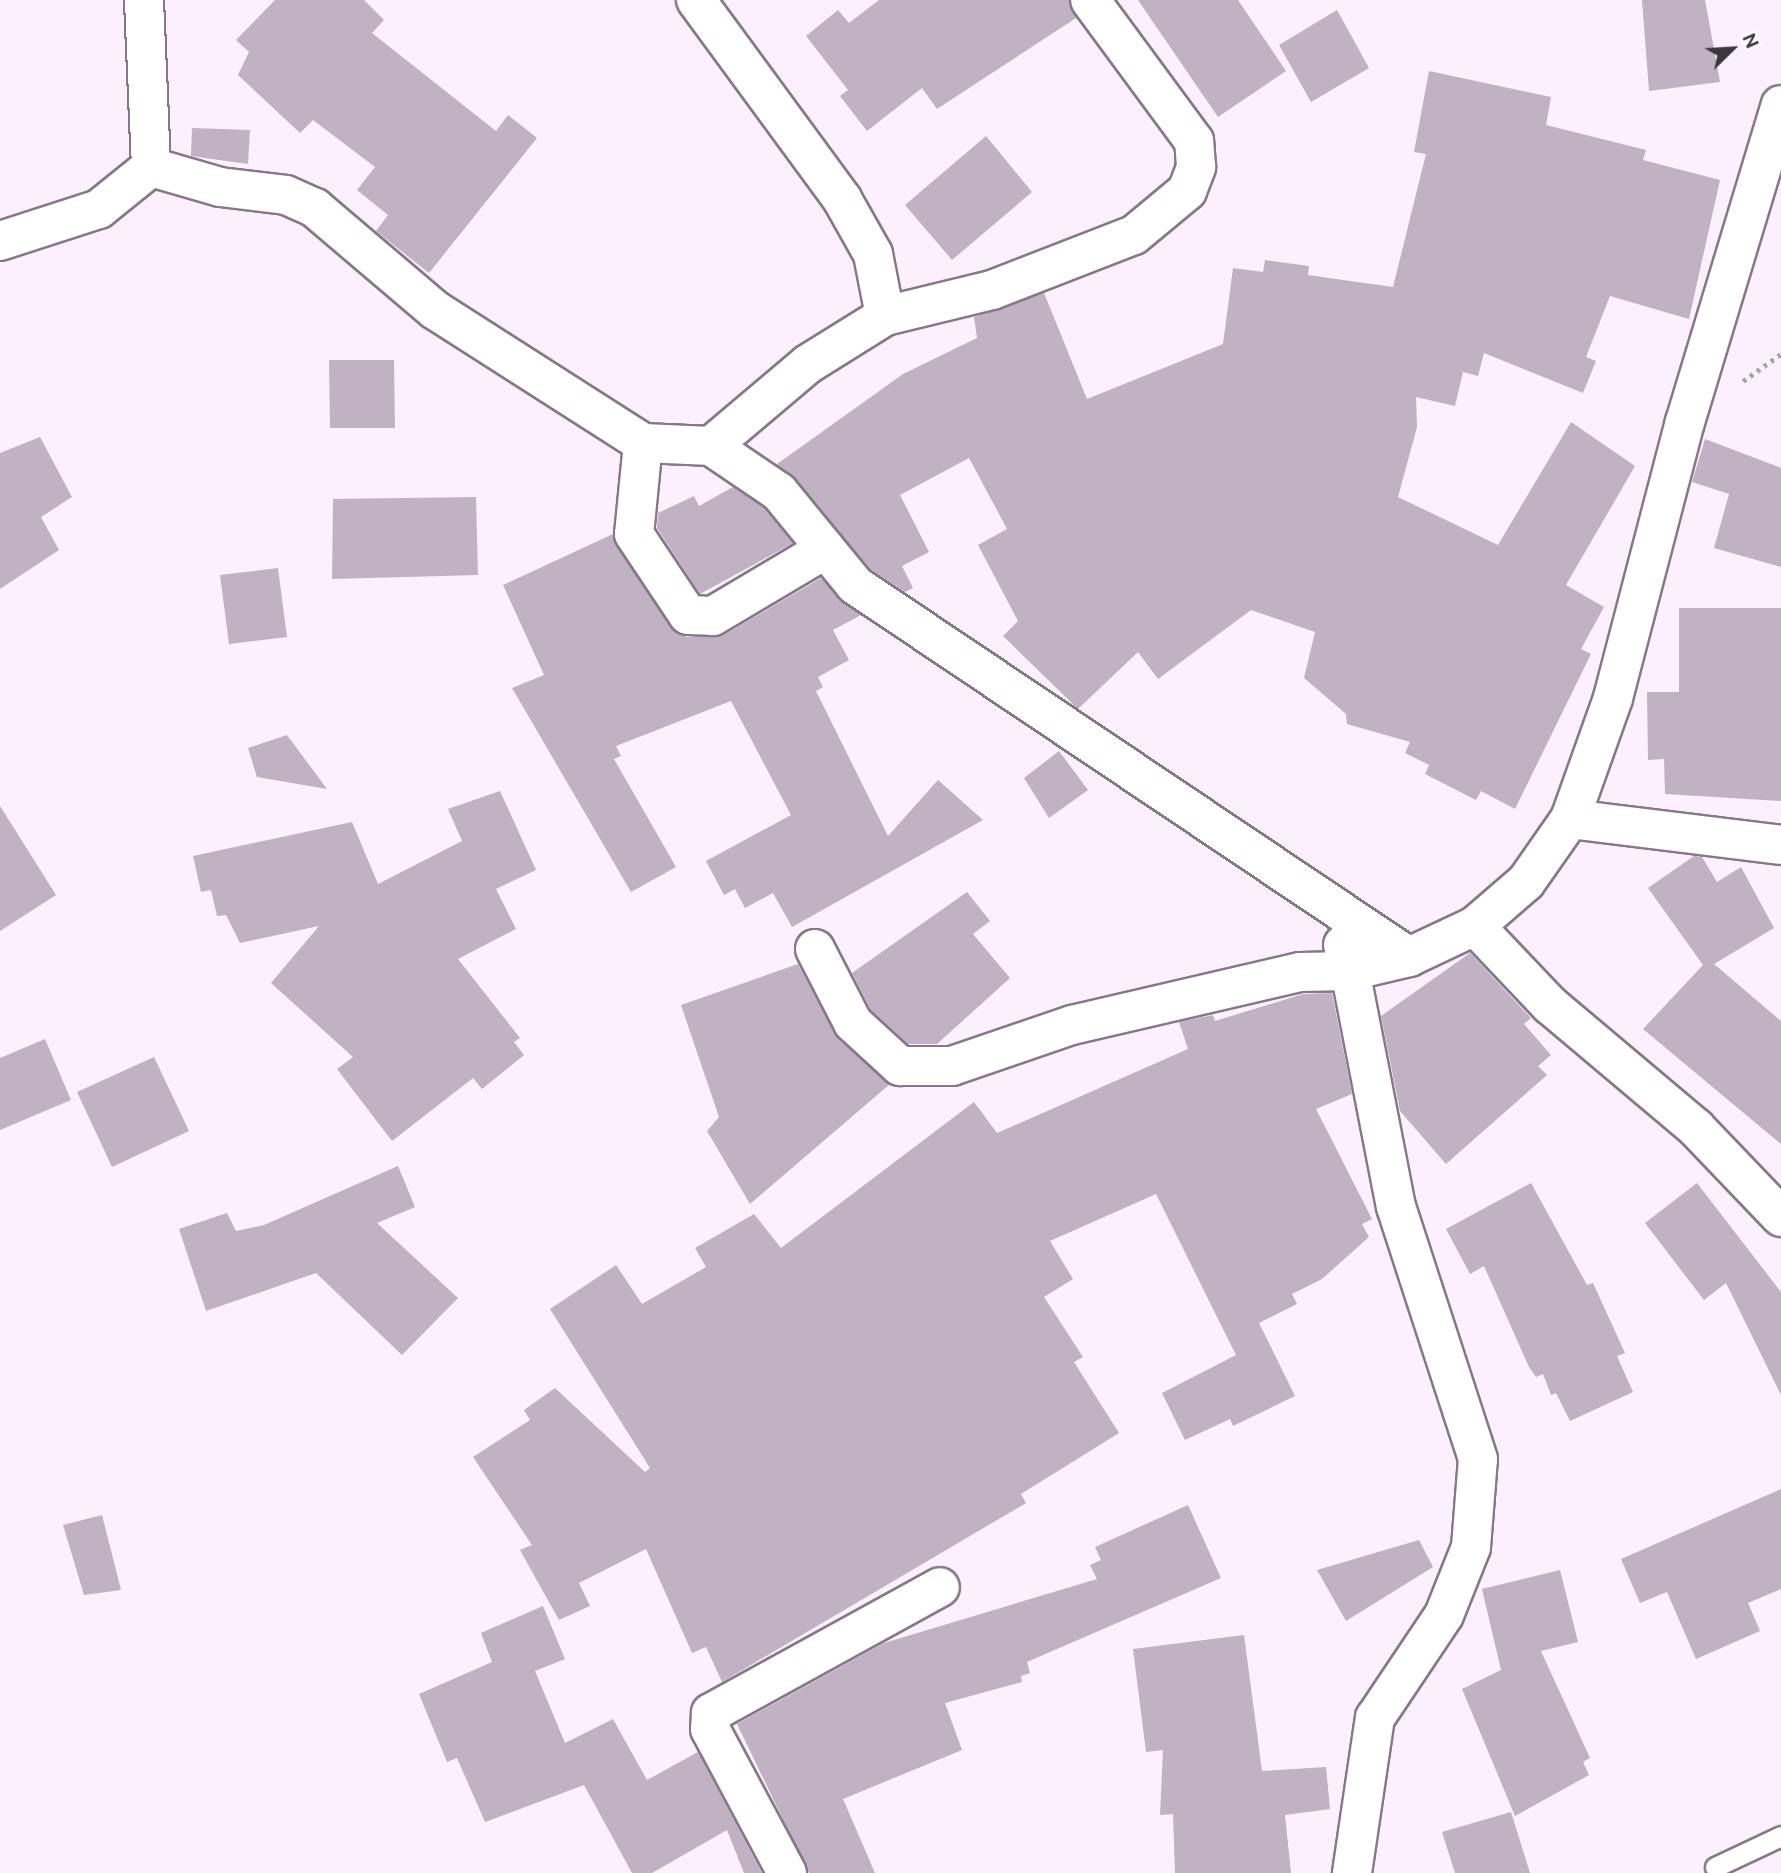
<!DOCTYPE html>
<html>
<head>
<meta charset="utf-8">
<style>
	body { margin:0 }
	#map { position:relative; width:1781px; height:1873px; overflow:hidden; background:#fceffe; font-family:Ubuntu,sans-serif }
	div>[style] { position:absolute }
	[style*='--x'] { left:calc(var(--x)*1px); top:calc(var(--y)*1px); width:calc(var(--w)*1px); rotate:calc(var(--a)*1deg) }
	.building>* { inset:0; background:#c0b1c3 }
	.path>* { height:4.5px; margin-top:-2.25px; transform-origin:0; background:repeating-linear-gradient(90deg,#aaa0ab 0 3.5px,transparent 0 8.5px) }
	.roads { filter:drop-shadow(2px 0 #877889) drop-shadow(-2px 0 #877889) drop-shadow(0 2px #877889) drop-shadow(0 -2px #877889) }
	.service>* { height:19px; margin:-9.5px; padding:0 9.5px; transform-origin:9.5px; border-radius:9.5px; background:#fff }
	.minor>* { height:38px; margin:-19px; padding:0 19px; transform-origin:19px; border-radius:19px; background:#fff }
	span { translate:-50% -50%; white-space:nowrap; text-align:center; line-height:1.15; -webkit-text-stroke:5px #fff; paint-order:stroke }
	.north { position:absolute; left:1697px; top:14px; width:70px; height:70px; -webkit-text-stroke:5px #fff; paint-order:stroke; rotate:66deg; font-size:19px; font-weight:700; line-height:28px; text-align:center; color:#3c363d }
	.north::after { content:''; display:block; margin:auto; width:24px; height:32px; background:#3c363d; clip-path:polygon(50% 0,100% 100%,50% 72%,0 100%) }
</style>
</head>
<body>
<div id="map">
	<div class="building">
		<i style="clip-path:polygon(275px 0,364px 0,384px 20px,372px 33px,496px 131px,508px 115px,537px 138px,429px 273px,376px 231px,388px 215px,357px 190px,375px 167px,313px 120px,300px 133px,238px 75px,249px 52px,236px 40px)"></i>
		<i style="clip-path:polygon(879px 0,1069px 0,1076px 18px,937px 109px,922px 88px,867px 131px,840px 96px,848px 90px,806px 36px,838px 10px,849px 23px)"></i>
		<i style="clip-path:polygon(1138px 0,1238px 0,1286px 71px,1218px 117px)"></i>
		<i style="clip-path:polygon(1642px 0,1705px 0,1720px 82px,1649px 91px)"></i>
		<i style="clip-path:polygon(1337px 10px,1369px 68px,1311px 102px,1279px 45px)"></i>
		<i style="clip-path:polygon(1429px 71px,1551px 97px,1546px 125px,1646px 150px,1643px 160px,1720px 180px,1689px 319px,1610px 296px,1586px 357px,1596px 361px,1583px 393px,1484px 353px,1478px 376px,1463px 372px,1455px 406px,1416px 397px,1417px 427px,1398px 497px,1498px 545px,1571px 422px,1635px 466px,1566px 585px,1604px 607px,1581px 649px,1591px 654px,1515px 809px,1481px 791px,1476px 800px,1425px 774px,1429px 765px,1405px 753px,1410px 742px,1347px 724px,1346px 714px,1304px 678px,1315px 632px,1251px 610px,1158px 679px,1138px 652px,1078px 709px,1003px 636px,1018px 621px,978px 545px,1007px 529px,969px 458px,900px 495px,929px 552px,902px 566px,913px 588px,905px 592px,870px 569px,777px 464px,903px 374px,977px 338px,974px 317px,1044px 293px,1087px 399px,1223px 344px,1233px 268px,1263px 272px,1265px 260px,1309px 266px,1308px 275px,1393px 287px,1426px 154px,1414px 152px)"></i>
		<i style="clip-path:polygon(192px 128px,250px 130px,248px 164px,191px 156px)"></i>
		<i style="clip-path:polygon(986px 136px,1032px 192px,952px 260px,905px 205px)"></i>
		<i style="clip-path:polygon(329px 360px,394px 360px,395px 428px,330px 428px)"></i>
		<i style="clip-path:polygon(40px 437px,72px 497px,41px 517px,59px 550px,0 589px,0 453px)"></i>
		<i style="clip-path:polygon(1705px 439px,1781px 468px,1781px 567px,1714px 548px,1729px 494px,1692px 482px)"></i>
		<i style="clip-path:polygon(733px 487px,764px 508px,793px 543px,700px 594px,657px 528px,658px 513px,694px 496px,699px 506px)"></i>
		<i style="clip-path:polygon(476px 497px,478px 575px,332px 579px,333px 499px)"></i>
		<i style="clip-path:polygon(613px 534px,670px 627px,687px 637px,724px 635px,821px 578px,861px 615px,833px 630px,849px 660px,818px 677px,823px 687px,816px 691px,888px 836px,938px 780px,983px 820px,792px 927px,773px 893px,745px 908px,735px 889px,724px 895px,706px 861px,791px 815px,731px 701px,616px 746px,621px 756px,614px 759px,676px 867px,631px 892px,512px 688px,544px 675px,503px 585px)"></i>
		<i style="clip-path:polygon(278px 568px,287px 637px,229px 644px,220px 575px)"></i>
		<i style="clip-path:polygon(1679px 608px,1781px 608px,1781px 801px,1665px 794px,1664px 759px,1648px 760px,1647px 692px,1679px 692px)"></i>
		<i style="clip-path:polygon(287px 735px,327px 789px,257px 777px,248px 748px)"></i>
		<i style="clip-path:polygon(1059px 751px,1088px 790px,1049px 818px,1024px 778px)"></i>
		<i style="clip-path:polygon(500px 791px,536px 870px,496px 889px,516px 929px,458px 959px,520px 1038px,514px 1042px,524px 1055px,482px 1089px,473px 1078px,392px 1141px,337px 1069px,353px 1057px,271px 983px,319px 926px,240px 943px,226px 915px,217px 916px,211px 890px,201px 892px,193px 856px,352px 822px,378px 884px,462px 841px,448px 809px)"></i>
		<i style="clip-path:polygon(0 806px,56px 895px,0 931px)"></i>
		<i style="clip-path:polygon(1694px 856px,1702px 857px,1717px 882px,1741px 867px,1774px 928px,1714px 964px,1781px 1021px,1781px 1144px,1643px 1029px,1703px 965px,1648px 888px)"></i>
		<i style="clip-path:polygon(967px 892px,990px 921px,973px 934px,1010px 978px,937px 1044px,908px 1044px,871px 1010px,852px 973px)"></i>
		<i style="clip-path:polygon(1470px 953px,1531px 1018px,1524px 1024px,1551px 1055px,1538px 1066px,1547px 1075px,1446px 1164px,1400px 1111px,1381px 1016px)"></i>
		<i style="clip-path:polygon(798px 964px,838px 1039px,890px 1084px,750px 1204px,707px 1131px,719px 1117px,681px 1005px)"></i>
		<i style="clip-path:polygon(1332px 993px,1352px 1094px,1316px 1109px,1372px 1219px,1362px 1224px,1369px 1237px,1322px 1279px,1292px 1294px,1297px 1304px,1259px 1323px,1295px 1396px,1233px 1426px,1230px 1419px,1185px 1440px,1162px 1393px,1236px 1355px,1156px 1194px,1050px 1241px,1073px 1279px,1044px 1297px,1083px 1357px,1074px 1362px,1119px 1433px,1021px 1494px,1026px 1503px,722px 1682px,706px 1647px,692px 1653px,646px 1549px,579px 1583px,590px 1606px,559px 1620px,520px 1550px,532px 1545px,473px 1457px,530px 1420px,524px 1410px,555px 1388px,645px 1472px,650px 1468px,550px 1309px,616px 1265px,642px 1304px,706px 1267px,695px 1248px,754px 1214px,781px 1248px,974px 1102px,997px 1133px,1188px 1049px,1179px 1022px,1213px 1015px,1215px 1021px,1303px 994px)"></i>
		<i style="clip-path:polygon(45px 1039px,71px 1100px,0 1130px,0 1058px)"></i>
		<i style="clip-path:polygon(154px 1057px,189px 1131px,112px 1167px,77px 1092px)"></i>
		<i style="clip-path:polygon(398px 1166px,415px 1207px,377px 1223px,458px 1298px,402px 1355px,316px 1273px,206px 1311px,179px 1229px,227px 1213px,236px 1231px,264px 1225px)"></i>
		<i style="clip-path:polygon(1531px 1183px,1587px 1285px,1593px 1283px,1625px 1353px,1617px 1356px,1633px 1392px,1570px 1421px,1556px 1393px,1551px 1395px,1543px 1374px,1536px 1377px,1529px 1367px,1484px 1266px,1470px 1274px,1446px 1229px)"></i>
		<i style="clip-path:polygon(1697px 1183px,1781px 1292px,1781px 1395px,1726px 1283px,1704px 1300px,1645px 1223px)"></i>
		<i style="clip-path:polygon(1781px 1489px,1781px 1589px,1748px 1603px,1760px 1631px,1696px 1659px,1667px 1592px,1640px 1603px,1621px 1559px)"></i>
		<i style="clip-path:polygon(1188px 1505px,1221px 1578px,1027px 1662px,1030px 1673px,1021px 1676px,1022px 1682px,945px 1703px,962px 1750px,843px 1799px,875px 1873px,809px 1873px,737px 1724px,884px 1643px,1097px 1579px,1090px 1565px,1101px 1560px,1095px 1547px)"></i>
		<i style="clip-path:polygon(102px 1515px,121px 1590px,84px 1595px,63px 1525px)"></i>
		<i style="clip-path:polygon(1419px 1540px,1433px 1567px,1346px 1621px,1317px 1570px)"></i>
		<i style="clip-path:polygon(1560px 1570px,1578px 1642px,1541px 1651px,1590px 1758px,1583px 1762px,1589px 1775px,1515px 1816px,1462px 1689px,1501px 1670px,1482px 1589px)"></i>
		<i style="clip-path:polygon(543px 1606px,565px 1659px,535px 1671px,565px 1743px,613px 1719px,647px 1780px,698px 1752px,762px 1873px,744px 1873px,727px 1830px,652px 1873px,632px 1873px,584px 1785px,485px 1822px,457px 1758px,447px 1762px,419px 1694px,492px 1662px,481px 1633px)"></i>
		<i style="clip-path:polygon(1244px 1635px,1262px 1771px,1326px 1767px,1330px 1809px,1285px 1815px,1291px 1873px,1175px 1873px,1173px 1814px,1160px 1815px,1163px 1750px,1146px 1752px,1133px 1649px)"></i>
		<i style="clip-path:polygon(1511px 1812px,1530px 1873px,1455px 1873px,1442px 1832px)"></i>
	</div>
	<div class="path">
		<i style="--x:1743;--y:381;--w:47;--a:-35.4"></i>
	</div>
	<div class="roads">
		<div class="service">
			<i style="--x:1715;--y:1867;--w:73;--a:-25.2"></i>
		</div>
		<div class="minor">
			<i style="--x:144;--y:0;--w:167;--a:87.6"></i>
			<i style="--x:696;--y:0;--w:247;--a:53.7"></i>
			<i style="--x:842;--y:199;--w:63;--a:60.6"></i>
			<i style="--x:873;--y:254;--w:63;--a:79"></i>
			<i style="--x:0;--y:241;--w:104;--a:-17.9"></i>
			<i style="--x:99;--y:209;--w:67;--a:-38.9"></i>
			<i style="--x:151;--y:167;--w:72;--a:16.2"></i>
			<i style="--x:220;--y:187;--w:66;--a:6.9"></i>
			<i style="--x:286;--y:195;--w:32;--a:24"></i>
			<i style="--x:315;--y:208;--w:157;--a:40.4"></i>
			<i style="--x:435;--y:310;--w:247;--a:32.6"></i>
			<i style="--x:643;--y:443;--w:68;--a:2.5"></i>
			<i style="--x:711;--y:446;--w:82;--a:34.1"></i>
			<i style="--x:779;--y:492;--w:120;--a:50.7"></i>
			<i style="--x:855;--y:585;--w:667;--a:33.88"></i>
			<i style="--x:643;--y:443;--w:91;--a:95.6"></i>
			<i style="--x:634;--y:534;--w:97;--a:56.3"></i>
			<i style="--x:688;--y:615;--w:25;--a:2"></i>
			<i style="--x:713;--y:616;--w:131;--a:-30.7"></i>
			<i style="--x:711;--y:446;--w:127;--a:-40.2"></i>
			<i style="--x:808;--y:364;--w:91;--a:-31.9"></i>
			<i style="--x:885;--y:316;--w:110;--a:-13.7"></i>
			<i style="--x:992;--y:290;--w:152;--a:-21.2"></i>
			<i style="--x:1134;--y:235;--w:69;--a:-39.7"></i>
			<i style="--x:1187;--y:191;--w:26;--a:-69"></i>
			<i style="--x:1196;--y:167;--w:26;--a:-94"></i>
			<i style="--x:1194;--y:141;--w:175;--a:-126.4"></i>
			<i style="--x:1570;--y:819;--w:213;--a:7"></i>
			<i style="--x:1475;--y:926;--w:109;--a:46.5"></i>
			<i style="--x:1550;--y:1005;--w:191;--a:40.1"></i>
			<i style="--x:1696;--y:1128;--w:123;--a:46.3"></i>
			<i style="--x:815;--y:949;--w:83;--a:62.8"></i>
			<i style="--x:853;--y:1023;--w:64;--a:42.5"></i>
			<i style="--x:900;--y:1066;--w:52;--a:0"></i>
			<i style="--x:952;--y:1066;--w:127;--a:-18.9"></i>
			<i style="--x:1072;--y:1025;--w:234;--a:-13.1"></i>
			<i style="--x:1300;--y:972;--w:50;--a:-1.1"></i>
			<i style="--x:1350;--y:971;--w:27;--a:-105"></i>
			<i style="--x:787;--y:1873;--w:163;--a:-118.1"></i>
			<i style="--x:710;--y:1729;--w:16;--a:-86"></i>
			<i style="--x:711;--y:1713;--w:261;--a:-28.8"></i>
			<i style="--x:1352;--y:1873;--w:157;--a:-81.6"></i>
			<i style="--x:1375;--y:1718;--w:124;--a:-56.2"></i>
			<i style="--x:1444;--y:1615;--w:73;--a:-68.3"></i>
			<i style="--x:1471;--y:1547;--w:88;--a:-85.5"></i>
			<i style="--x:1478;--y:1459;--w:265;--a:-108"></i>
			<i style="--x:1396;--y:1207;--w:240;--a:-101"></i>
			<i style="--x:1350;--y:971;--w:61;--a:-13.3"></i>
			<i style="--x:1409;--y:957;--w:73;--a:-25.2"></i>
			<i style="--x:1475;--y:926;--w:67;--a:-40.8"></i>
			<i style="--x:1526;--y:882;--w:77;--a:-55.1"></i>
			<i style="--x:1570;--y:819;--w:128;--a:-70.4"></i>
			<i style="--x:1613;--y:698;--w:285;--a:-75.4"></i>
			<i style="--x:1685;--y:422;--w:331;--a:-73.2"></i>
		</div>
	</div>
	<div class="north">N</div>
</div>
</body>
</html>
